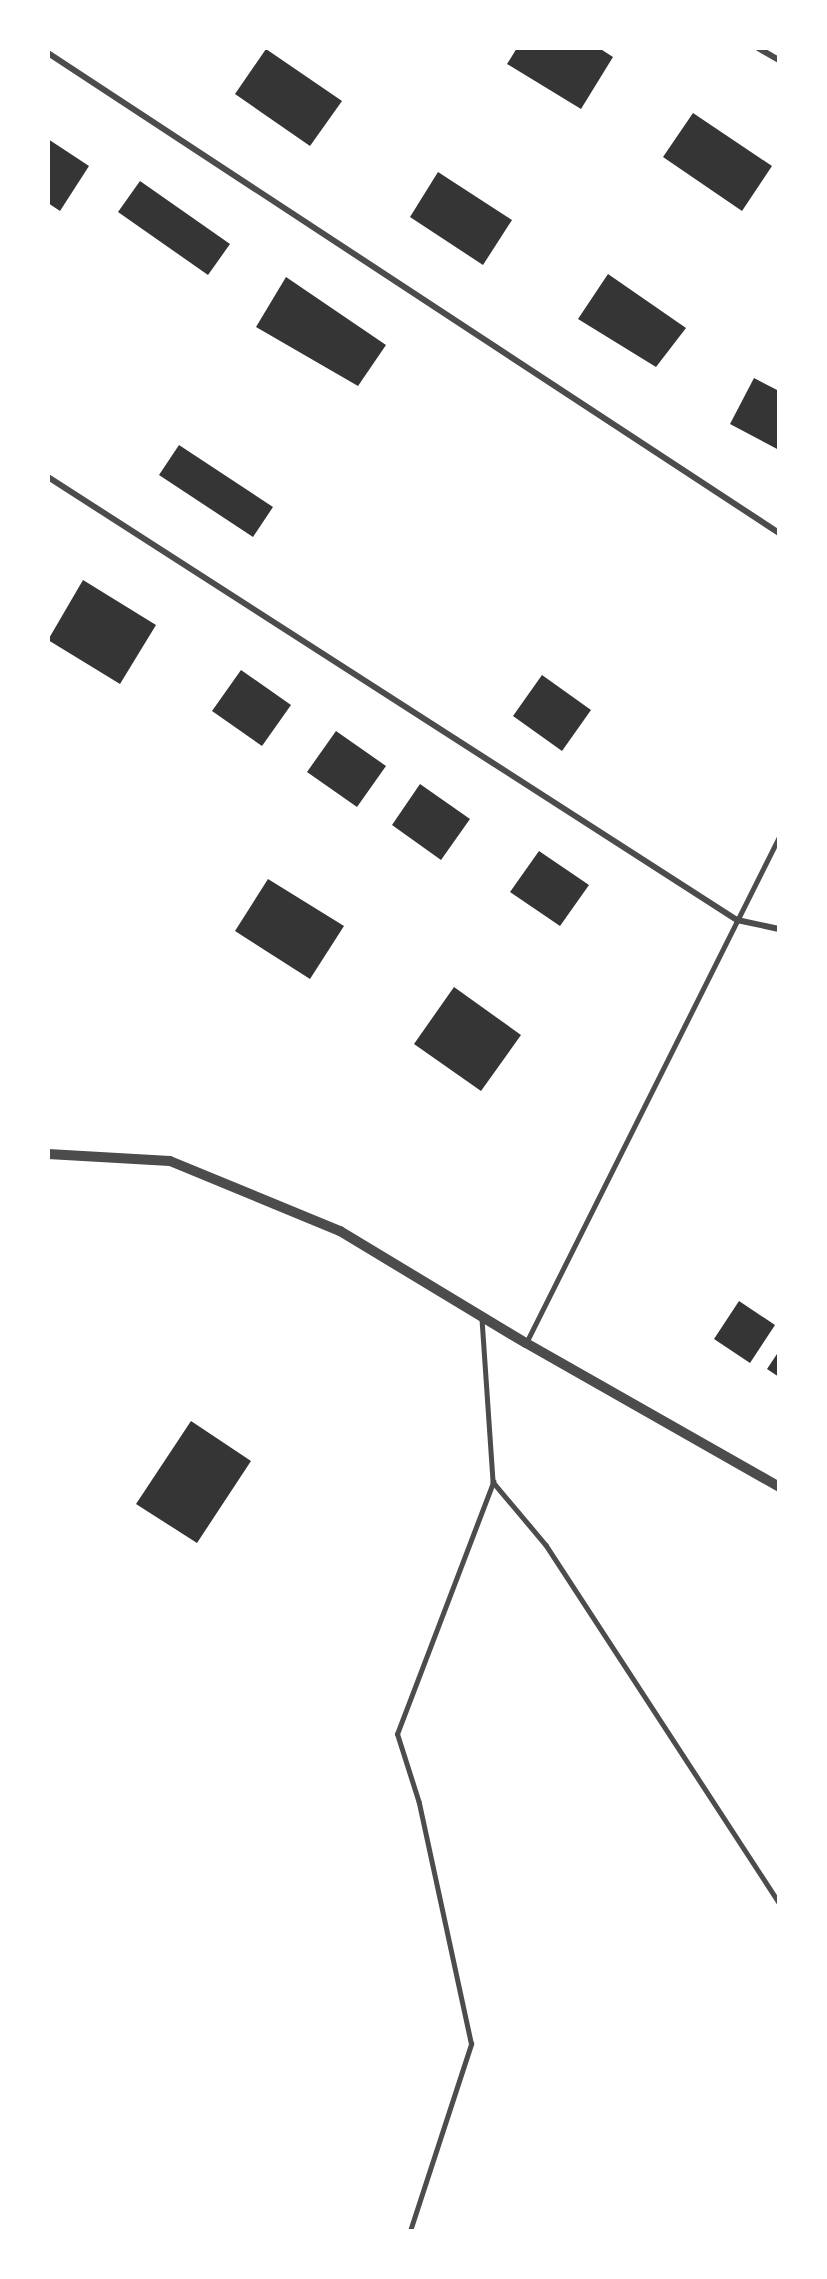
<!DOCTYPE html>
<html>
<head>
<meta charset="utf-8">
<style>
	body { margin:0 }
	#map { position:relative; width:827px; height:2279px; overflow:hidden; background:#fff; font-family:"Exo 2",sans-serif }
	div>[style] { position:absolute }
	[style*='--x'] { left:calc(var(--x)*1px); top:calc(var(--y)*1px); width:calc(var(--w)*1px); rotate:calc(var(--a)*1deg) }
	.building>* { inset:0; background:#353535 }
	.service>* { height:4.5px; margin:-2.25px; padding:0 2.25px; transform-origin:2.25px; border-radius:2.25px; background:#4c4c4c }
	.minor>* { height:6px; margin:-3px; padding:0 3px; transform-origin:3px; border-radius:3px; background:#4c4c4c }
	.tertiary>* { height:10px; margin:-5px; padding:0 5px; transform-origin:5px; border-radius:5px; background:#4c4c4c }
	span { translate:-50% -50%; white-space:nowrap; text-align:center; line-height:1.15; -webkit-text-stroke:4.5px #fff; paint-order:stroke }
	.frame { position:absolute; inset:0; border:50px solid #fff; pointer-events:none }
</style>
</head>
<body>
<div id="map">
	<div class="building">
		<i style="clip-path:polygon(517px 48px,599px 48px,613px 57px,581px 109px,507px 64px)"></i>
		<i style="clip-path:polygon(266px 49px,342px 101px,310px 146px,235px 94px)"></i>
		<i style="clip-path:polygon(693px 113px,772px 166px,742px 211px,663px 157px)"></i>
		<i style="clip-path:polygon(48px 139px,89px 166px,60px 211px,48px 203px)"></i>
		<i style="clip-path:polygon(438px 172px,512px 220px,483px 265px,410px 217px)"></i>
		<i style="clip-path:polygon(140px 181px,230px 244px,208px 275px,118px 212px)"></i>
		<i style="clip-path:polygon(608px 274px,686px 328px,656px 367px,578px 319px)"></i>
		<i style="clip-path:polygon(286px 277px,386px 345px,358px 386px,256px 327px)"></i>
		<i style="clip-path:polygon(754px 378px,779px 391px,779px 450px,730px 424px)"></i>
		<i style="clip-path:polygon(179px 445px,273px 507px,253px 537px,159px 475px)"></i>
		<i style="clip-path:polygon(83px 580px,156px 625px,120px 684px,48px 640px)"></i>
		<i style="clip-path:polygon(241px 670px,291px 705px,262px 746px,212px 711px)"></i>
		<i style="clip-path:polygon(542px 675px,591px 710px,562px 751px,513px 716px)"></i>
		<i style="clip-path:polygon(336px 731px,386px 766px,357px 807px,307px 772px)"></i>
		<i style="clip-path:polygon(420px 784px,470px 819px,441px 860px,392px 825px)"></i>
		<i style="clip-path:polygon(539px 851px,589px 885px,560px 926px,510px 892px)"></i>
		<i style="clip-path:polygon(268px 879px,344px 926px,310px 979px,235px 931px)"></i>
		<i style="clip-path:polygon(454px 987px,521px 1035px,481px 1091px,414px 1044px)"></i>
		<i style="clip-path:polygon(739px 1301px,775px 1325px,750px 1363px,714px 1339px)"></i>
		<i style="clip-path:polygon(779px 1351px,779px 1377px,767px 1369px)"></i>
		<i style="clip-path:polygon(191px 1421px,251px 1461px,197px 1543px,136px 1504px)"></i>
	</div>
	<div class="service">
		<i style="--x:482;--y:1319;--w:163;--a:86.1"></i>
		<i style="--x:493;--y:1482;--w:82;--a:49.9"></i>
		<i style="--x:546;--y:1545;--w:427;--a:56.9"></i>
		<i style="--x:526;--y:1343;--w:566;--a:-63.43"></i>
		<i style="--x:410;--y:2231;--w:197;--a:-71.9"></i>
		<i style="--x:471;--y:2044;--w:247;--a:-102.2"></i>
		<i style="--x:419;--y:1803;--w:72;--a:-107.7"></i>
		<i style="--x:397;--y:1734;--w:270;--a:-69.1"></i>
	</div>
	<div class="minor">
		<i style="--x:758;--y:48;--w:24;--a:30"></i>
		<i style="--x:48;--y:53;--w:875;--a:33.29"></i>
		<i style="--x:48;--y:477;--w:819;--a:32.74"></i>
		<i style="--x:737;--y:920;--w:43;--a:12.1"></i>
	</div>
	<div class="tertiary">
		<i style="--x:48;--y:1154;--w:122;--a:3.3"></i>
		<i style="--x:170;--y:1161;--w:184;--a:22.4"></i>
		<i style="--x:340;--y:1231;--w:217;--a:31.1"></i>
		<i style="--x:526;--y:1343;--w:291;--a:29.6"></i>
	</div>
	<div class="frame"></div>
</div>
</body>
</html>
